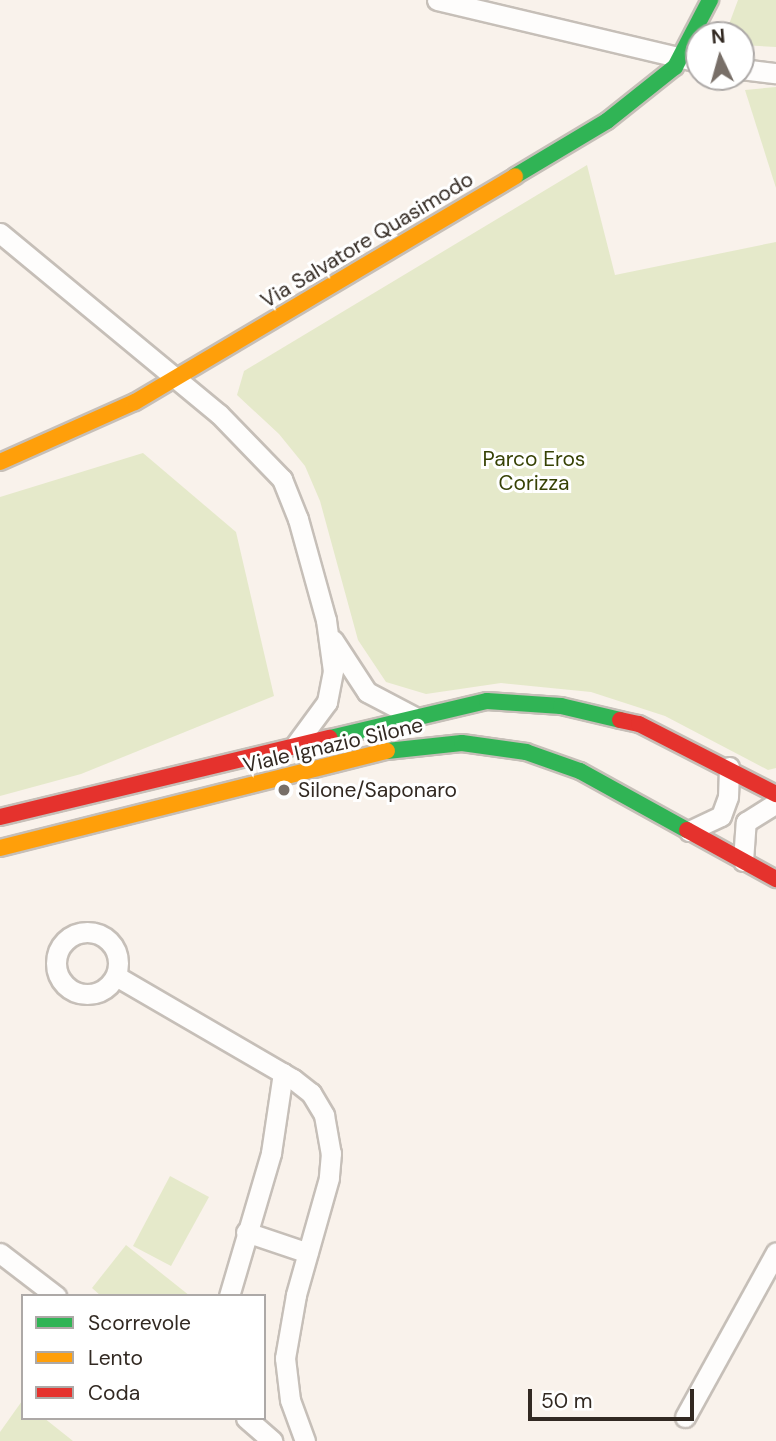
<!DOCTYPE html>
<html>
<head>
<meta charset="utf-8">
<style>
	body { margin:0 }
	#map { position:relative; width:776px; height:1441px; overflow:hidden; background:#f9f2eb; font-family:"DM Sans",sans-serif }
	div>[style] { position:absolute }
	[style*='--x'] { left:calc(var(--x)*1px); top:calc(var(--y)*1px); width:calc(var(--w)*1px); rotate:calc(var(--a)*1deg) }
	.green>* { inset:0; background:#e5e9ca }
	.roads { filter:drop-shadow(2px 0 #c6bfb8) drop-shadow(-2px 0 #c6bfb8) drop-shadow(0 2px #c6bfb8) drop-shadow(0 -2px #c6bfb8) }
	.street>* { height:19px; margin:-9.5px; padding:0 9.5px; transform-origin:9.5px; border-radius:9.5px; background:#fefdfc }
	.street>.ring { margin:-9.5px; padding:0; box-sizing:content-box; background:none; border:19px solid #fefdfc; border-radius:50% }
	.fast>* { height:16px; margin:-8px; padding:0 8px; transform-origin:8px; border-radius:8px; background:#30b455 }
	.slow>* { height:16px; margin:-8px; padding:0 8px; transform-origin:8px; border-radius:8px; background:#ff9f0a }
	.jam>* { height:16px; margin:-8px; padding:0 8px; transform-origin:8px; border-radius:8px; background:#e5322d }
	.dots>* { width:19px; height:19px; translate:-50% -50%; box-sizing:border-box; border:4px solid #fff; border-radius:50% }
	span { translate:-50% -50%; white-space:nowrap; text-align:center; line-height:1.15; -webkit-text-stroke:6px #fff; paint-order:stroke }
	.street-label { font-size:21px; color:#322922 }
	.park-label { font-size:21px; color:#374205 }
	.poi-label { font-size:21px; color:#322922 }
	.left { translate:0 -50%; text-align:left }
	.legend { position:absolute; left:21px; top:1294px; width:245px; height:126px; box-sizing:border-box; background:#fff; border:2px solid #ada9a7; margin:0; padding:9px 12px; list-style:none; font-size:21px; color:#322922 }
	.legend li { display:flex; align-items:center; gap:14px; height:35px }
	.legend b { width:35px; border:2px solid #ada9a7 }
	.north { position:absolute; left:685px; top:21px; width:70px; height:70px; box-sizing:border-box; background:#fff; border:2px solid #ada9a7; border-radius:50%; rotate:355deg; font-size:19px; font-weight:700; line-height:28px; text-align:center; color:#322922 }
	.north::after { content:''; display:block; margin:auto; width:24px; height:32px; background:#786f68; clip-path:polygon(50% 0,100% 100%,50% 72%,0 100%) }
	.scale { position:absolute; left:528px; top:1389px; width:166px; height:32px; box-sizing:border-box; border:4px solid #322922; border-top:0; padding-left:9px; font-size:21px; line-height:24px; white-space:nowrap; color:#322922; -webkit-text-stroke:5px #fff; paint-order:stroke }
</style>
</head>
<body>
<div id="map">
	<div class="green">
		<i style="clip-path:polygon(738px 0,776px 0,776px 47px,741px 45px,741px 35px,725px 35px)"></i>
		<i style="clip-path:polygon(776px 87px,776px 188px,745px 90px)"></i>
		<i style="clip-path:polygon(587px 165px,615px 275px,776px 242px,776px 768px,768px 770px,665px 716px,591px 692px,501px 683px,426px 694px,386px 682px,358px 640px,320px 501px,305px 466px,279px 434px,237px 395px,244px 371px)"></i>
		<i style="clip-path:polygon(143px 453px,236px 532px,274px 696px,81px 774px,0 796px,0 497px)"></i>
		<i style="clip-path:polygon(170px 1176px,209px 1197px,171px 1266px,133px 1246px)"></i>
		<i style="clip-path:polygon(126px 1245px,190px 1296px,101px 1296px,92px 1288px)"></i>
		<i style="clip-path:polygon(22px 1401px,23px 1418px,44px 1418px,73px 1441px,0 1441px,0 1432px)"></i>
	</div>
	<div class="roads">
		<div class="street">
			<i style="--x:437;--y:0;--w:269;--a:13.3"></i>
			<i style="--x:741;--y:69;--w:35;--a:7"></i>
			<i style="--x:0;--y:233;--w:284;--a:39.6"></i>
			<i style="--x:219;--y:414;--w:91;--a:45.9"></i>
			<i style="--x:282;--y:479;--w:43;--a:68.2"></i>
			<i style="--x:298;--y:519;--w:105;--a:74.5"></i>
			<i style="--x:326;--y:620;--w:51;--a:82.2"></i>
			<i style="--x:333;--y:671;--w:32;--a:101"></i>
			<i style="--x:327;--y:702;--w:52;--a:126.4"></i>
			<i style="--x:333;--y:640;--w:62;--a:56.8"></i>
			<i style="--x:367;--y:692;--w:52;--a:27.6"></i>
			<i style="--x:689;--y:831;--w:35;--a:-25"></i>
			<i style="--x:721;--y:816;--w:20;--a:-70"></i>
			<i style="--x:728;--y:797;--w:30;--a:-88"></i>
			<i style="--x:743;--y:861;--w:39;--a:-86"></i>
			<i style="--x:746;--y:822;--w:36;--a:-32"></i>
			<i class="ring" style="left:56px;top:932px;width:43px;height:43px"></i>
			<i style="--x:116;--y:976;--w:205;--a:30.2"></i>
			<i style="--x:293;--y:1079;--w:23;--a:38"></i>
			<i style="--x:311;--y:1093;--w:26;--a:59"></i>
			<i style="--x:324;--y:1115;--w:39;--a:80"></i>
			<i style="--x:331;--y:1153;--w:25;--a:95"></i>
			<i style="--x:329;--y:1178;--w:122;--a:105.8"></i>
			<i style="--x:296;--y:1295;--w:64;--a:99.9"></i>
			<i style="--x:285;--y:1358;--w:42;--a:83.2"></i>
			<i style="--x:290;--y:1400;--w:44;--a:69.9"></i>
			<i style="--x:246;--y:1232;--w:65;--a:18.7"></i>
			<i style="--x:0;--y:1253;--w:71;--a:37.5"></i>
			<i style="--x:229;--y:1296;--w:149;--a:-73.6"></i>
			<i style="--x:271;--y:1153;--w:81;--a:-81.5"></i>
			<i style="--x:685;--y:1417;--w:188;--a:-61.1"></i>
			<i style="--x:246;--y:1418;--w:35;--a:41"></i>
		</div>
		<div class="fast">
			<i style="--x:515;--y:176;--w:107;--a:-30.9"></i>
			<i style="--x:607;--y:121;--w:87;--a:-38.5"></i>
			<i style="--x:675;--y:67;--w:76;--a:-62.4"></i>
			<i style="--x:330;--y:738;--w:161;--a:-13.3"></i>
			<i style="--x:487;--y:701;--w:74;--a:3.9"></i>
			<i style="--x:561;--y:706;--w:61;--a:13.3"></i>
			<i style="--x:387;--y:751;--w:75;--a:-6.1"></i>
			<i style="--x:462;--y:743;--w:65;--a:8"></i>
			<i style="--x:526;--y:752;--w:57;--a:19.4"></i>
			<i style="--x:580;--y:771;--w:122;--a:28.9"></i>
		</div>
		<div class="slow">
			<i style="--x:0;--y:462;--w:148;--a:-24"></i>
			<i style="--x:135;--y:402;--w:442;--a:-30.7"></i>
			<i style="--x:0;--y:848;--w:399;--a:-14.1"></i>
		</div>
		<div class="jam">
			<i style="--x:620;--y:720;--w:19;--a:12"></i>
			<i style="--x:639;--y:724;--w:154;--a:27.1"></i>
			<i style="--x:0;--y:817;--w:339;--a:-13.5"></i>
			<i style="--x:687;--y:830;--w:102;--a:28.8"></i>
		</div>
	</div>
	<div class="dots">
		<i style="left:284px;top:790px;background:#786f68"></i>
	</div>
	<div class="street-label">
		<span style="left:367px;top:240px;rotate:-31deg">Via Salvatore Quasimodo</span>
		<span style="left:333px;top:745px;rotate:-13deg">Viale Ignazio Silone</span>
	</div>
	<div class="park-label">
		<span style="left:534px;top:471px">Parco Eros<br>Corizza</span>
	</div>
	<div class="poi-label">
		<span class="left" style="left:298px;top:790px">Silone/Saponaro</span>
	</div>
	<ul class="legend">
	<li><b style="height:9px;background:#30b455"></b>Scorrevole</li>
	<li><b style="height:9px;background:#ff9f0a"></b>Lento</li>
	<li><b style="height:9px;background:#e5322d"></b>Coda</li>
	</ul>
	<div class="north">N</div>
	<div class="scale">50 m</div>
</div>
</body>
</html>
